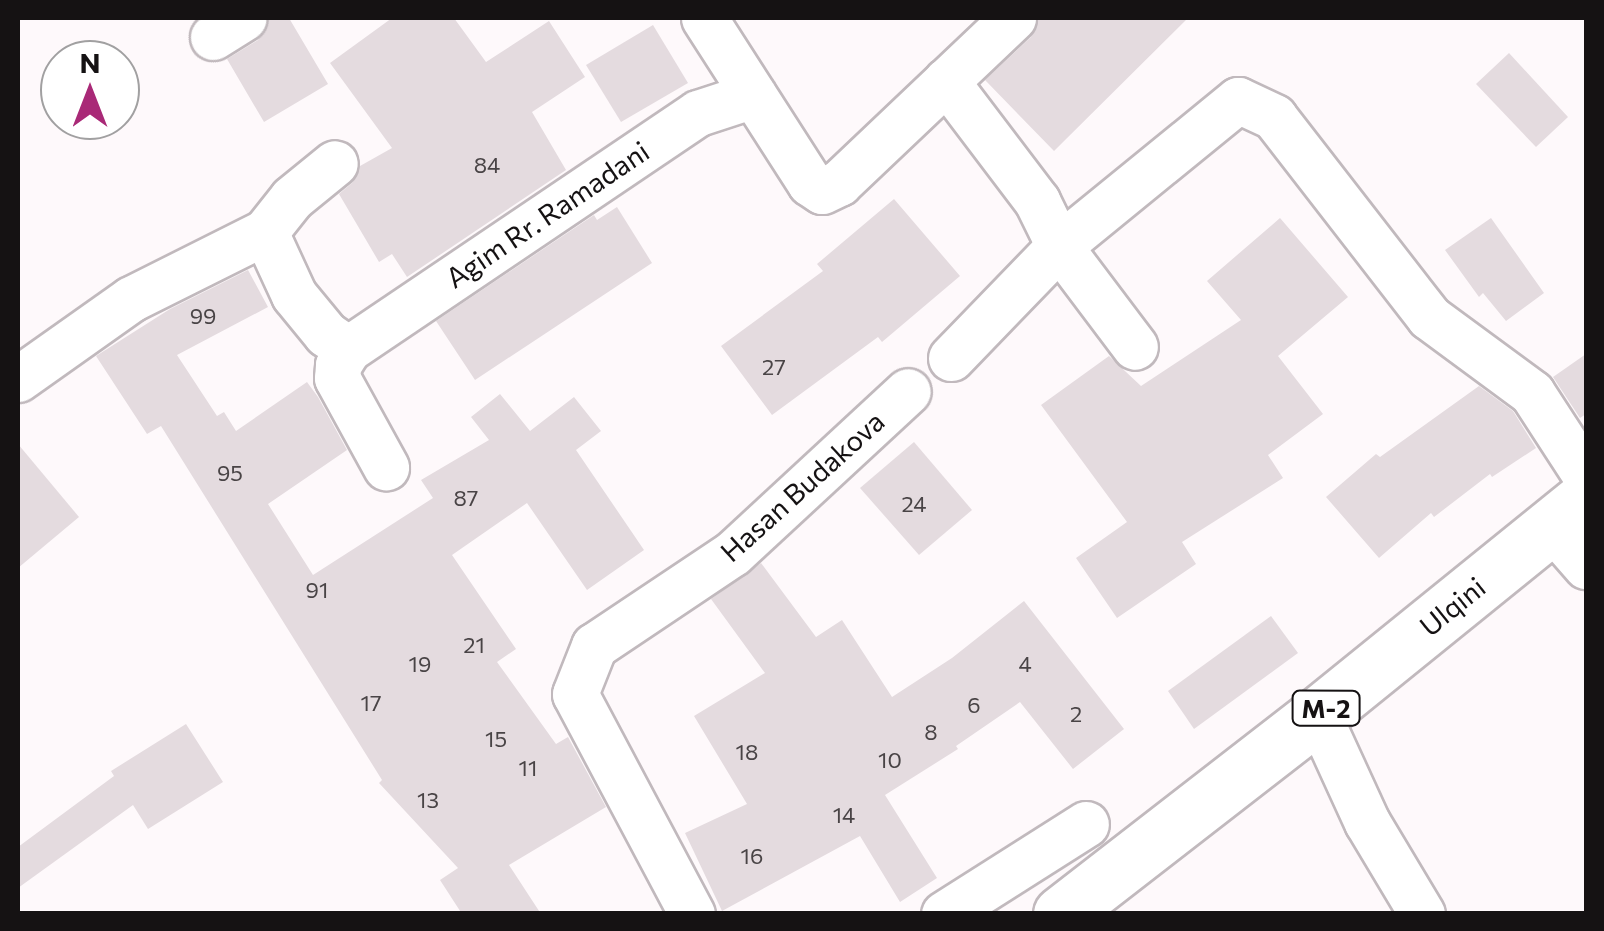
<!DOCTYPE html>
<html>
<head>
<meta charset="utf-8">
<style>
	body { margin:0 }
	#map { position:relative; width:1604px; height:931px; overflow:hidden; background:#fef9fb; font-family:Commissioner,sans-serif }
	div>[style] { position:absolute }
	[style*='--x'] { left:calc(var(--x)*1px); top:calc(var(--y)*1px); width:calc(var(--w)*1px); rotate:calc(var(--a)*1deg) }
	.building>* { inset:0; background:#e4dbdf }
	.roads { filter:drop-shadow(2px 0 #c1b9bd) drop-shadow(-2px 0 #c1b9bd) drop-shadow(0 2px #c1b9bd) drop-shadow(0 -2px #c1b9bd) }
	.minor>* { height:45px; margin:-22.5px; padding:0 22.5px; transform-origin:22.5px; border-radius:22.5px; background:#fff }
	.primary>* { height:55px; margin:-27.5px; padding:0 27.5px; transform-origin:27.5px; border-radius:27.5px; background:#fff }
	span { translate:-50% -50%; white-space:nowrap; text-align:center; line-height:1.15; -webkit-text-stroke:8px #fff; paint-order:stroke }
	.number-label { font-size:22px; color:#494446 }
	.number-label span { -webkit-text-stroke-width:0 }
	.shield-label span { padding:2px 8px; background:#fff; border:2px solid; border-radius:8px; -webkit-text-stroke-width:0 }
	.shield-label { font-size:25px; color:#151213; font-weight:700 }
	.street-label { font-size:28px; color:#151213 }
	.frame { position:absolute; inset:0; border:20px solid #151213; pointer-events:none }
	.north { position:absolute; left:40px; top:40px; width:100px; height:100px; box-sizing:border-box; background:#fff; border:2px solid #a1a0a1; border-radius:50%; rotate:0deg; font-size:28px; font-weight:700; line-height:40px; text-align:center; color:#151213 }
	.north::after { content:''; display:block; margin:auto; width:35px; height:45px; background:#a92977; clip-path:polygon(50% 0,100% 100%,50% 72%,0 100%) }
</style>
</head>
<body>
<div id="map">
	<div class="building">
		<i style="clip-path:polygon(269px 18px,289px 18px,328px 84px,264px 122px,227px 59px,258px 40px)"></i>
		<i style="clip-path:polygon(392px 18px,454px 18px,486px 62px,549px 21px,585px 77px,532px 112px,566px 170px,407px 277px,392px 254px,379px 262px,339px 194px,352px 183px,360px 166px,392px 148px,330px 63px)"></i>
		<i style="clip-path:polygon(1038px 18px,1188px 18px,1054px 151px,985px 80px,1031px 37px)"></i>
		<i style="clip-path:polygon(653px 25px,688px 83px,621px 122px,586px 65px)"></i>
		<i style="clip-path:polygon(1509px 53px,1568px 117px,1536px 147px,1476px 84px)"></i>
		<i style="clip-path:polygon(894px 199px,960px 276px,882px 342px,878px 337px,772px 415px,721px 346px,823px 271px,817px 264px)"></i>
		<i style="clip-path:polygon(617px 207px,652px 263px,475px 380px,436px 321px,594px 215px,597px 220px)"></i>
		<i style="clip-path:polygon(1280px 218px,1348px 297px,1278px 356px,1323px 414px,1268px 455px,1283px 478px,1182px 542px,1196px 564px,1117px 618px,1076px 558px,1127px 522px,1041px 405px,1109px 356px,1141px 386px,1241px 320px,1207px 281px)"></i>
		<i style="clip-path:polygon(1491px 218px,1544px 293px,1506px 321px,1483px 293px,1479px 297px,1445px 250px)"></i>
		<i style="clip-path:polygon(248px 270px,268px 307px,177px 355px,217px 416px,224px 412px,236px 431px,307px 382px,318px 397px,347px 450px,268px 504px,313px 575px,433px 498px,421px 480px,489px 440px,471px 417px,500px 394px,530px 431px,574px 397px,601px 431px,576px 450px,644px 550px,587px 590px,527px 503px,452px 555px,516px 649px,497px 662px,556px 744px,568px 737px,606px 807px,509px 865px,541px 914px,462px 914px,440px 880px,458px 868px,379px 783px,382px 780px,161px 426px,147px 434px,96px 356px,170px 309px)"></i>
		<i style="clip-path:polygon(1586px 354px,1586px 414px,1580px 418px,1553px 377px)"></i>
		<i style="clip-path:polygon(1479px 386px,1513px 411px,1536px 448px,1492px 477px,1490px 474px,1434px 517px,1431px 513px,1379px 558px,1326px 497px,1376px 454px,1380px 457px)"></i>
		<i style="clip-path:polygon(914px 442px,972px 510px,919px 555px,860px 488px)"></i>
		<i style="clip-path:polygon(18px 444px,79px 517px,18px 568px)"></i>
		<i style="clip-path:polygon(761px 563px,816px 637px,842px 620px,892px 697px,952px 658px,1024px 601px,1124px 729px,1073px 769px,1020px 702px,956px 746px,958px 749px,885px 795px,937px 878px,900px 902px,860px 836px,722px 911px,685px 833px,747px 804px,694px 716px,765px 673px,711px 599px)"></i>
		<i style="clip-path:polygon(1271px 616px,1298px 653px,1194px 729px,1168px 691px)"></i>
		<i style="clip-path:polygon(186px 724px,223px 782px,148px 829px,133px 805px,18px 888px,18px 847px,114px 776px,111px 771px)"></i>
	</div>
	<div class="roads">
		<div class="minor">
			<i style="--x:704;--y:18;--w:196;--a:57.3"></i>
			<i style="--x:810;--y:183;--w:14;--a:34"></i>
			<i style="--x:822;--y:191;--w:19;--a:-25"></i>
			<i style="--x:839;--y:183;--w:240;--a:-43.5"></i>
			<i style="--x:213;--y:37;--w:36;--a:-32"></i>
			<i style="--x:946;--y:81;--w:151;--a:52.8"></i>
			<i style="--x:1037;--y:201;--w:50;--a:63.9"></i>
			<i style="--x:1059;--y:246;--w:126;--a:53"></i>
			<i style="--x:265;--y:232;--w:43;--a:-51.5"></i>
			<i style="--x:292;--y:198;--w:55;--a:-39.1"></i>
			<i style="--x:348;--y:349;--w:19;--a:122"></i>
			<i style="--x:338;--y:365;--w:13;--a:94"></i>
			<i style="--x:337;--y:378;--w:102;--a:61.2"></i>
			<i style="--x:951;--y:358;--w:156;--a:-46"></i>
			<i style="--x:1059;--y:246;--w:231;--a:-39.2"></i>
			<i style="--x:1238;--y:100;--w:40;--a:25"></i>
			<i style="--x:1274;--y:117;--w:253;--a:52.2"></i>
			<i style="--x:1429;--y:317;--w:128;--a:36.4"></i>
			<i style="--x:1532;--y:393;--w:99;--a:57"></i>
			<i style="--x:18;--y:379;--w:138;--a:-35.3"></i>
			<i style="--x:131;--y:299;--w:150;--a:-26.6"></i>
			<i style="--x:265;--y:232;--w:69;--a:65.3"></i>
			<i style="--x:294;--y:295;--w:50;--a:50.6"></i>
			<i style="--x:326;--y:334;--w:27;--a:34"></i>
			<i style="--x:348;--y:349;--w:422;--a:-34"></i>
			<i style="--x:698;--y:113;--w:58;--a:-18.1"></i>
			<i style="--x:1550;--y:525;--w:55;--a:48.7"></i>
			<i style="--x:1318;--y:715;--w:118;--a:65.4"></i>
			<i style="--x:1367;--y:822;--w:107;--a:59.1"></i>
			<i style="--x:692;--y:914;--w:249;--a:-118"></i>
			<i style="--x:575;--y:694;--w:52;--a:-68.4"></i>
			<i style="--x:594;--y:646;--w:167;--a:-33.8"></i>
			<i style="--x:733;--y:553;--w:238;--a:-42.8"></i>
			<i style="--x:944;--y:914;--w:168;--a:-32.4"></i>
		</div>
		<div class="primary">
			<i style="--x:1061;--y:914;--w:325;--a:-37.8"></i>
			<i style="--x:1318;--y:715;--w:345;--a:-39"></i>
		</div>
	</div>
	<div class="number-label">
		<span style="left:487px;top:165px">84</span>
		<span style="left:203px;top:316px">99</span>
		<span style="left:774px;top:367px">27</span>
		<span style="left:230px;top:473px">95</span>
		<span style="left:466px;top:498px">87</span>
		<span style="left:914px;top:504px">24</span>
		<span style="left:317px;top:590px">91</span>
		<span style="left:474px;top:645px">21</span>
		<span style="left:420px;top:664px">19</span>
		<span style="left:1025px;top:664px">4</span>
		<span style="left:371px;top:703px">17</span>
		<span style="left:974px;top:705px">6</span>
		<span style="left:1076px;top:714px">2</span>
		<span style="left:931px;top:732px">8</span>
		<span style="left:496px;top:739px">15</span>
		<span style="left:747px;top:752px">18</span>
		<span style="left:890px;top:760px">10</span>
		<span style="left:528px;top:768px">11</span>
		<span style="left:428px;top:800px">13</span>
		<span style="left:844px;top:815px">14</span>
		<span style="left:752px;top:856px">16</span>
	</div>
	<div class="shield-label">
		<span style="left:1326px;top:708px">M-2</span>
	</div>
	<div class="street-label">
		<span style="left:547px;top:214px;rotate:-34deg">Agim Rr. Ramadani</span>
		<span style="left:802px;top:486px;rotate:-42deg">Hasan Budakova</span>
		<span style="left:1452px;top:606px;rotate:-39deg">Ulqini</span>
	</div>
	<div class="frame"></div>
	<div class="north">N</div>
</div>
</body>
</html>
